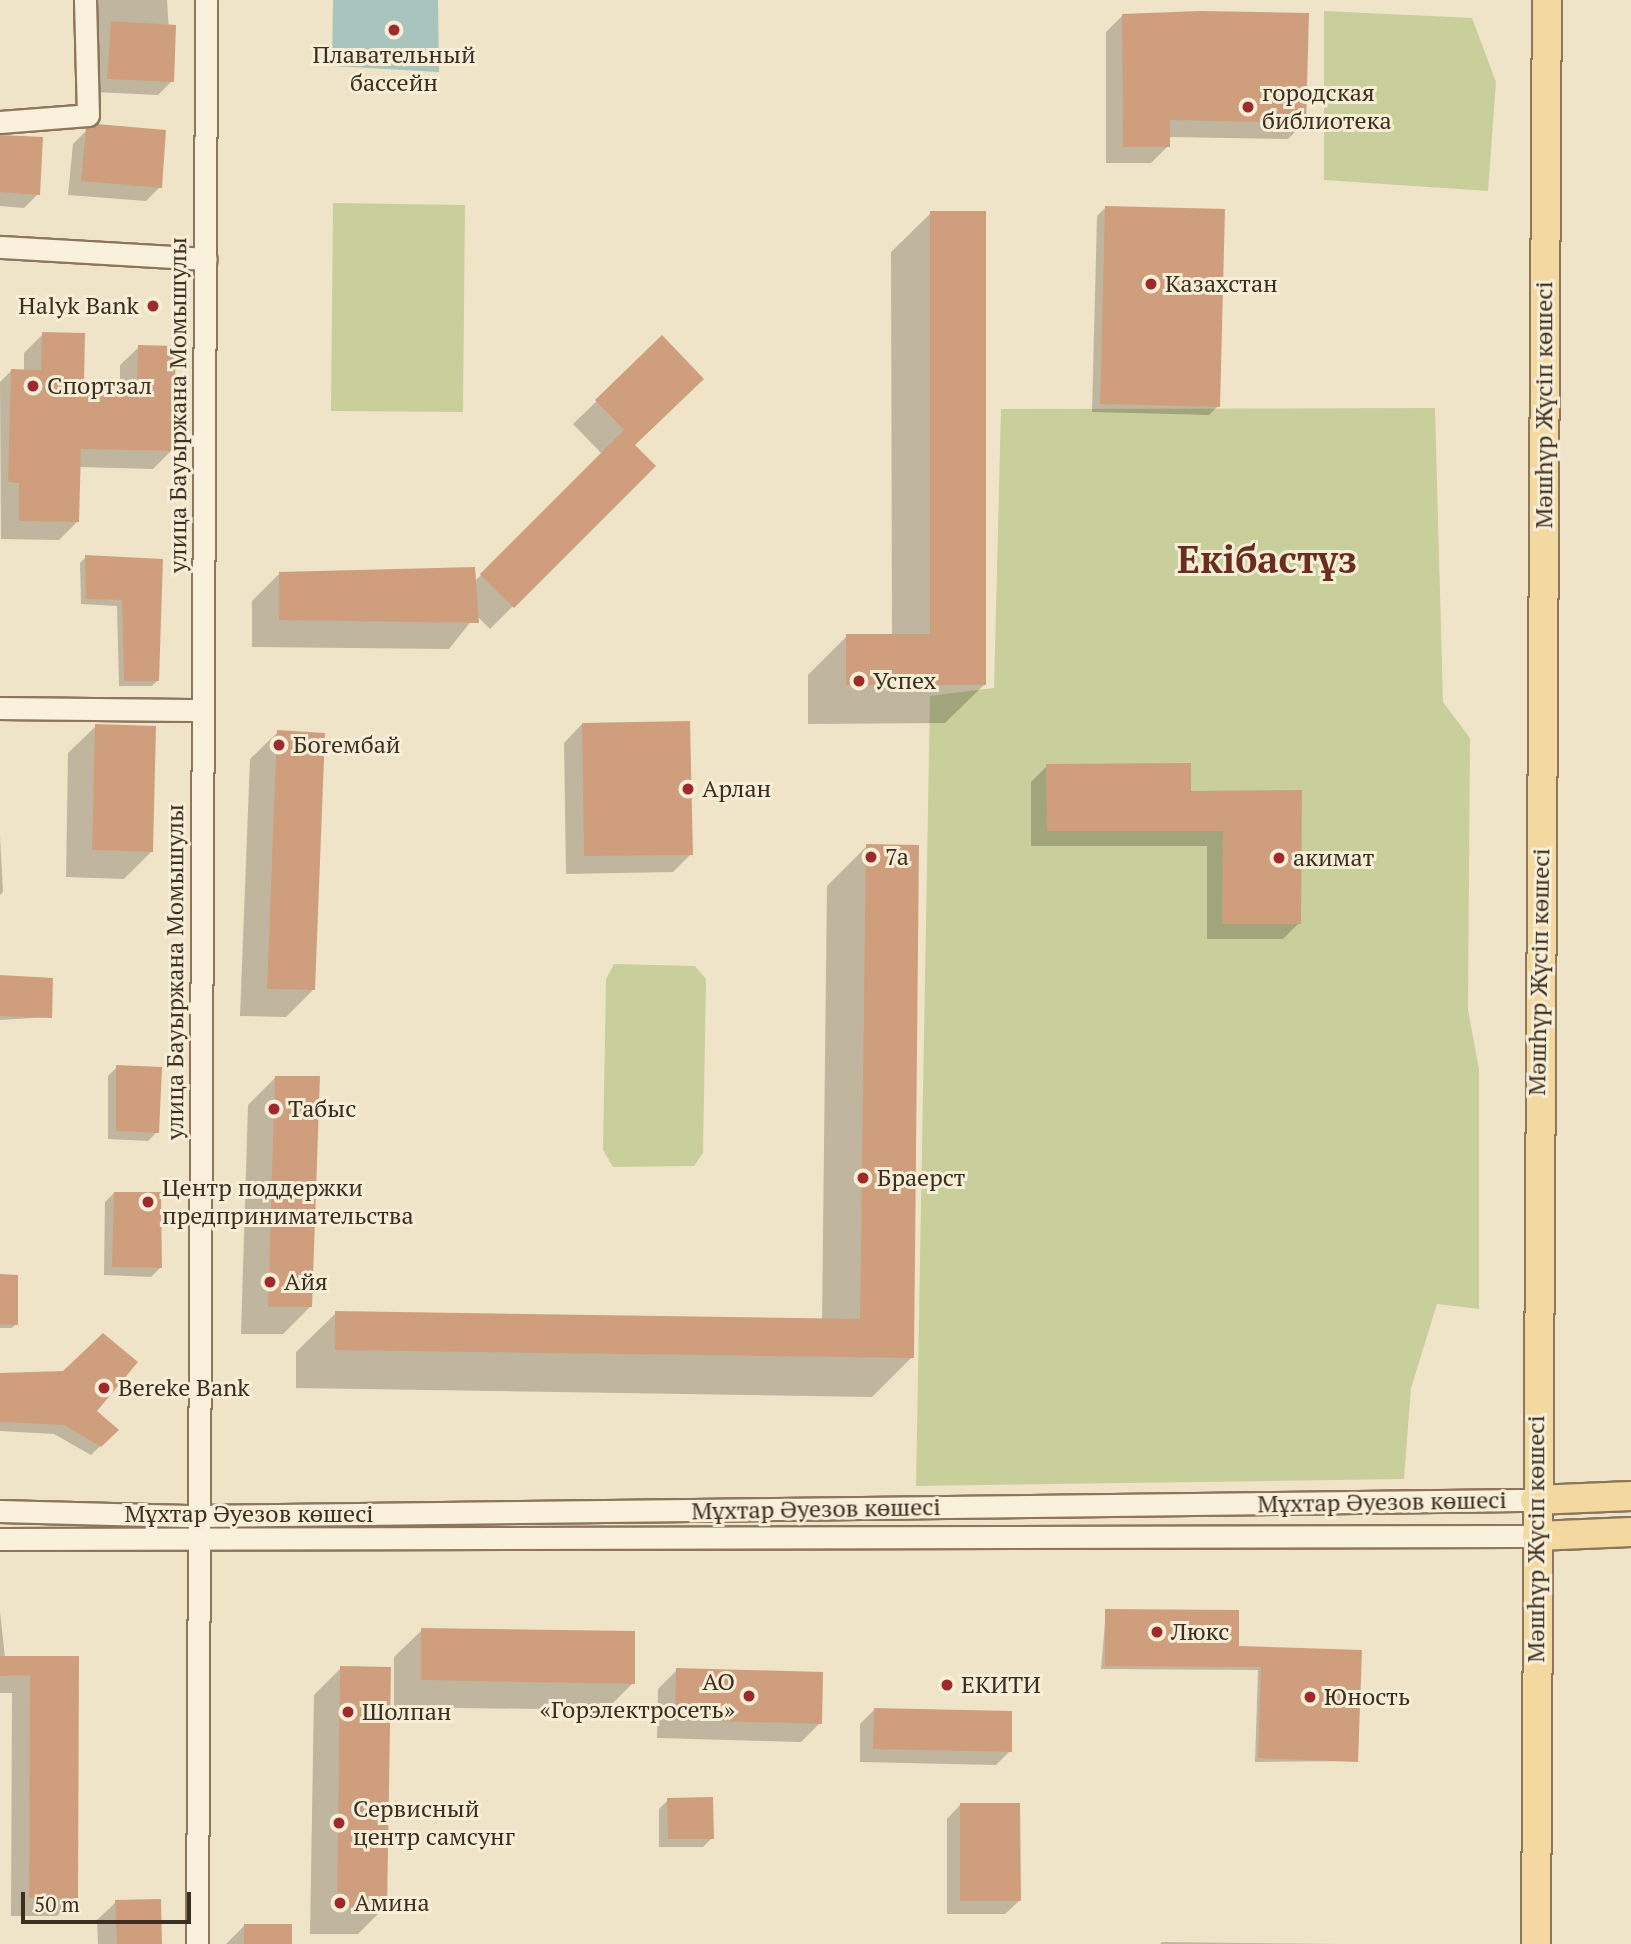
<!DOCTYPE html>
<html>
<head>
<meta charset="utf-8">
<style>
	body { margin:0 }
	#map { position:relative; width:1631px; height:1944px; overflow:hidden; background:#f0e4c8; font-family:"PT Serif",serif }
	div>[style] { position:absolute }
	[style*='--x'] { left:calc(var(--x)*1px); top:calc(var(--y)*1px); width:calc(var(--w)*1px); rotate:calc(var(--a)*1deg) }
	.green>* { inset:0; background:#c9cf9b }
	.water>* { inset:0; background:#a9c4bc }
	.shadow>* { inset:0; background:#0003 }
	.building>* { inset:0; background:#cf9f7d }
	.roads { filter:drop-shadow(2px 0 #8d765c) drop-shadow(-2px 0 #8d765c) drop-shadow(0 2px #8d765c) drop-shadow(0 -2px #8d765c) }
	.minor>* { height:21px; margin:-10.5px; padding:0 10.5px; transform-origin:10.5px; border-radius:10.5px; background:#faf1dc }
	.major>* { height:28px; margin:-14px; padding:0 14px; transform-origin:14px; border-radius:14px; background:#f3d9a0 }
	.dots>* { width:19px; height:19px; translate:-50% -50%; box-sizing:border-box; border:4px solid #f7eed8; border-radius:50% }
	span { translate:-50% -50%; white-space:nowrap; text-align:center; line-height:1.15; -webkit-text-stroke:6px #f7eed8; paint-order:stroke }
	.poi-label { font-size:24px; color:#3d2e20 }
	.left { translate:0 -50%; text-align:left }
	.right { translate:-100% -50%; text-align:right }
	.street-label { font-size:24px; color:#3d2e20 }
	.town-label { font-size:38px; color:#6b2e1e; font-weight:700 }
	.scale { position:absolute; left:21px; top:1892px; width:170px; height:32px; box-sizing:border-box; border:4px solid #3d2e20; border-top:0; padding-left:9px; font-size:21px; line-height:24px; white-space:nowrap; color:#3d2e20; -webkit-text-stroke:5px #f7eed8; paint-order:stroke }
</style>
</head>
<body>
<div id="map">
	<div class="green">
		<i style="clip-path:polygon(1324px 11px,1472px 18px,1496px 82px,1488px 191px,1324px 180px)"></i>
		<i style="clip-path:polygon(333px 203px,465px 205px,463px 412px,331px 411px)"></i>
		<i style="clip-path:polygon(1435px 408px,1443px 702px,1470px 738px,1468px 1010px,1479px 1069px,1479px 1309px,1437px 1304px,1411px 1388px,1404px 1479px,916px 1486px,930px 696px,994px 688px,1001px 409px)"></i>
		<i style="clip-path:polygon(614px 964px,695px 966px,706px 979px,703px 1153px,694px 1166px,613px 1167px,603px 1150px,606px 979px)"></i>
	</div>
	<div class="water">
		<i style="clip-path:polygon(333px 0,438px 0,439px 72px,332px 66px)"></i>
	</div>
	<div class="shadow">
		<i style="clip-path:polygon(97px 0,167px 0,172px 81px,158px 95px,94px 92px)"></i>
		<i style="clip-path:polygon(1123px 15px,1305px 122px,1288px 139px,1168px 137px,1168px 146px,1151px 163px,1106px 163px,1106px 32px)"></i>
		<i style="clip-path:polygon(87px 130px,160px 187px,146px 201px,68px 195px,73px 144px)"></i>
		<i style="clip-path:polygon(0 136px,38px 194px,24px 208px,0 206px)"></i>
		<i style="clip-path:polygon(1106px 207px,1218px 406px,1209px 415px,1092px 412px,1097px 216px)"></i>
		<i style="clip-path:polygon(931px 213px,985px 684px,945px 723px,808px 724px,808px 675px,847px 636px,892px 636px,891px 252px)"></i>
		<i style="clip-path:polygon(43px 334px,82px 384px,120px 385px,120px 365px,139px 347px,172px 450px,153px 469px,79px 467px,78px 521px,59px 540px,1px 539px,0 382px,11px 371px,24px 371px,24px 353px)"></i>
		<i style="clip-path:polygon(662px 338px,633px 446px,654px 466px,490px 629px,476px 615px,449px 649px,252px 647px,252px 601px,279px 574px,474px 582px,602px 454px,573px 424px)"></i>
		<i style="clip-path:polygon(86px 557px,161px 560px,158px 680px,152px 686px,119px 686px,117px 606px,81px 604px,80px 563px)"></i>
		<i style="clip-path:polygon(582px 724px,691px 854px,673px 872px,566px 874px,564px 743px)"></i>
		<i style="clip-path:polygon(96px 726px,152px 851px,124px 879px,66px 877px,68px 753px)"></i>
		<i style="clip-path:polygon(278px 732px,314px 989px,286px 1017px,240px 1016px,250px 759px)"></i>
		<i style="clip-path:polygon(1047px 766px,1189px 792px,1300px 792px,1299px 923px,1283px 939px,1207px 939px,1207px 846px,1031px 846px,1031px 782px)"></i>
		<i style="clip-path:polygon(0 836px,3px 892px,0 895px)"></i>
		<i style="clip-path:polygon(867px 846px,912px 1357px,872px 1397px,296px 1388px,296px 1352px,336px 1313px,822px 1320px,827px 886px)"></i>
		<i style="clip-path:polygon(0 977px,50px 1017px,0 1020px)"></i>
		<i style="clip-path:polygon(117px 1067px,157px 1132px,148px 1141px,108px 1139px,108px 1076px)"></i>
		<i style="clip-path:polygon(276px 1077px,311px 1306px,283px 1334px,241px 1334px,248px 1105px)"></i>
		<i style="clip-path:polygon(114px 1193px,160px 1268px,151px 1277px,104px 1275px,105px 1202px)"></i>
		<i style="clip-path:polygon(0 1276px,16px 1324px,12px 1328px,0 1328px)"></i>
		<i style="clip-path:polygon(0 1375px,95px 1411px,116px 1430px,91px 1455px,54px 1434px,0 1431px)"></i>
		<i style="clip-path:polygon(0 1611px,5px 1658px,77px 1658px,76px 1897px,57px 1916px,11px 1916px,12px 1693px,0 1693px)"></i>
		<i style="clip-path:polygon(1106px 1611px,1238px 1647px,1360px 1652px,1356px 1761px,1255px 1762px,1258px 1670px,1101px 1669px)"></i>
		<i style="clip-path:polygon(422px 1630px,633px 1683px,606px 1710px,394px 1707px,394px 1657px)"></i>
		<i style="clip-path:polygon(341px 1668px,385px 1907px,358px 1934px,310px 1934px,314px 1695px)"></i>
		<i style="clip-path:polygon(677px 1670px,820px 1723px,801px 1742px,657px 1738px,658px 1689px)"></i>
		<i style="clip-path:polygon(874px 1710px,1010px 1751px,996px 1765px,860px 1762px,860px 1724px)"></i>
		<i style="clip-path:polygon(668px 1800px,712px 1838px,703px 1847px,659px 1847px,659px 1809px)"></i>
		<i style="clip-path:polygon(960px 1805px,1019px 1901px,1005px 1914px,947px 1914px,947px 1819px)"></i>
		<i style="clip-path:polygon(116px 1902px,160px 1944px,98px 1944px,97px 1920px)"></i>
		<i style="clip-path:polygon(244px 1926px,291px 1944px,226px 1944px)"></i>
		<i style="clip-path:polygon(1162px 1942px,1338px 1944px,1160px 1944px)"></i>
	</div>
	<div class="building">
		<i style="clip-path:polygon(1200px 11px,1309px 13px,1306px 123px,1170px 120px,1170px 147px,1123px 147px,1122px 14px)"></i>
		<i style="clip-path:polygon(111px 21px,176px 25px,174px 82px,107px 79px)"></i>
		<i style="clip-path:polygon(97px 124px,166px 130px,162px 188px,81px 181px,86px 128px)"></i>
		<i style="clip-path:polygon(0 135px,43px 137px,40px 195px,0 192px)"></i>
		<i style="clip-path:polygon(1105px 206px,1225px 209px,1220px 407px,1100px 404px)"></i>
		<i style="clip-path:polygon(930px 211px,986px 211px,986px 685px,846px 685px,846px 634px,930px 634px)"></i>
		<i style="clip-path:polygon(42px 332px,85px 333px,84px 382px,137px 384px,138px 345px,176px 346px,173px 451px,81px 449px,79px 522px,19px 521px,19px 483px,8px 482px,11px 369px,41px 370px)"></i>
		<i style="clip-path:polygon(662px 335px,704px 379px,635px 445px,656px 466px,514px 608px,480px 574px,624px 430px,595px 400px)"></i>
		<i style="clip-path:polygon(85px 555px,163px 559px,159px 681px,124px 681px,122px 600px,86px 599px)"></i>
		<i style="clip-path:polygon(475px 567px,479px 623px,279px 620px,279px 572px)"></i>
		<i style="clip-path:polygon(690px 721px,693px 855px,584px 856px,582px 723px)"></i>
		<i style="clip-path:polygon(95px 724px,156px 726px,153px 852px,92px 850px)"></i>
		<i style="clip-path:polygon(277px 730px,325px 733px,315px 990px,267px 989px)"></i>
		<i style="clip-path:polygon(1191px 763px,1191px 791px,1302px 790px,1301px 924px,1222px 924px,1223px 831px,1047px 831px,1046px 764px)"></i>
		<i style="clip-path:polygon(866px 844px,919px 845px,914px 1358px,335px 1350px,335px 1311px,860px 1319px)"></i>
		<i style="clip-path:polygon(0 975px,53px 978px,52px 1018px,0 1016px)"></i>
		<i style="clip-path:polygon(116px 1065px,162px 1067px,159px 1133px,116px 1131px)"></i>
		<i style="clip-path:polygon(275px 1076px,320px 1076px,312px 1307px,268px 1307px)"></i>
		<i style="clip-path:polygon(114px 1192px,161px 1192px,162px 1268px,112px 1267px)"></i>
		<i style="clip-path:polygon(0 1274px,18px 1275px,18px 1325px,0 1324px)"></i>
		<i style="clip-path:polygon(103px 1333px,138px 1362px,97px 1411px,119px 1430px,101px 1447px,64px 1425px,0 1422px,0 1373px,63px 1371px)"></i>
		<i style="clip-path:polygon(1105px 1609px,1239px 1610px,1239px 1646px,1362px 1650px,1358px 1762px,1258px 1758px,1261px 1667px,1105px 1666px)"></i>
		<i style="clip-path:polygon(421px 1628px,635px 1631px,635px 1684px,421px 1680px)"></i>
		<i style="clip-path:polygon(0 1656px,79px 1656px,78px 1898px,29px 1898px,30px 1675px,0 1676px)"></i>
		<i style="clip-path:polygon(340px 1666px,391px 1667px,387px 1908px,337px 1907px)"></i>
		<i style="clip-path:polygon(676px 1668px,823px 1672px,822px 1724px,675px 1720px)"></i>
		<i style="clip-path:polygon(874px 1708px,1012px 1711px,1012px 1752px,873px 1749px)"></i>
		<i style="clip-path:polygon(713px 1797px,714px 1839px,668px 1839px,667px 1798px)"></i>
		<i style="clip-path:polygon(960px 1803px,1020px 1803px,1021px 1901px,960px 1901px)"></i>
		<i style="clip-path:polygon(161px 1899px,162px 1944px,117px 1944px,115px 1900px)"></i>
		<i style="clip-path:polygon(244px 1924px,292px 1924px,292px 1944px,244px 1944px)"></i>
	</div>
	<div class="roads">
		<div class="minor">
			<i style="--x:0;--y:122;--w:88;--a:-4.5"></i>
			<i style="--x:88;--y:115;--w:115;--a:-91.5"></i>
			<i style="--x:0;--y:247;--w:206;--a:3.3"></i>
			<i style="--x:0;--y:708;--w:203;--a:0.6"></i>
			<i style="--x:0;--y:1511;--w:197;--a:1.5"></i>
			<i style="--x:197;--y:1516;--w:1338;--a:-0.69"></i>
			<i style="--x:0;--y:1539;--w:1537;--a:-0.11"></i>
			<i style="--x:197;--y:1944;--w:1944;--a:-89.73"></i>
		</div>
		<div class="major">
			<i style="--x:1535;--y:1500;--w:96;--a:-2.4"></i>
			<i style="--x:1537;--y:1536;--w:94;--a:-2.4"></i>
			<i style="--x:1536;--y:1944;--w:1944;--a:-89.68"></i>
		</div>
	</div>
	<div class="dots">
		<i style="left:394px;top:30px;background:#9e2a2b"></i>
		<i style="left:1248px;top:107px;background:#9e2a2b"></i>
		<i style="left:1151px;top:284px;background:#9e2a2b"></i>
		<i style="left:153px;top:306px;background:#9e2a2b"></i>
		<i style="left:33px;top:386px;background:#9e2a2b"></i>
		<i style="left:859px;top:681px;background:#9e2a2b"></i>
		<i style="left:279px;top:745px;background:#9e2a2b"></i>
		<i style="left:688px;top:789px;background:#9e2a2b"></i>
		<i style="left:871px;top:857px;background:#9e2a2b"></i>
		<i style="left:1279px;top:858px;background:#9e2a2b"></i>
		<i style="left:274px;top:1109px;background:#9e2a2b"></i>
		<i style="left:863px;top:1178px;background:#9e2a2b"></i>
		<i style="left:148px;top:1202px;background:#9e2a2b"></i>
		<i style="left:270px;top:1282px;background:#9e2a2b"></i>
		<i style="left:104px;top:1388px;background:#9e2a2b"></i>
		<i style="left:1157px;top:1632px;background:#9e2a2b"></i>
		<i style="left:947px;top:1685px;background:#9e2a2b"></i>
		<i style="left:749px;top:1696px;background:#9e2a2b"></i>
		<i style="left:1310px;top:1697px;background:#9e2a2b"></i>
		<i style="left:348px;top:1712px;background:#9e2a2b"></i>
		<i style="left:339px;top:1823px;background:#9e2a2b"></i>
		<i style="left:340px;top:1903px;background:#9e2a2b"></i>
	</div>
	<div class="poi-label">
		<span style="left:394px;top:69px">Плавательный<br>бассейн</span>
		<span class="left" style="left:1262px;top:107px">городская<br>библиотека</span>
		<span class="left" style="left:1165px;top:284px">Казахстан</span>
		<span class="right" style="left:139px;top:306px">Halyk Bank</span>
		<span class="left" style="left:47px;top:386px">Спортзал</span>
		<span class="left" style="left:873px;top:681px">Успех</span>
		<span class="left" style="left:293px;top:745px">Богембай</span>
		<span class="left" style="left:702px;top:789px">Арлан</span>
		<span class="left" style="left:885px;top:857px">7а</span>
		<span class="left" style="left:1293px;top:858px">акимат</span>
		<span class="left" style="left:288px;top:1109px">Табыс</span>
		<span class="left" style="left:877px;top:1178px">Браерст</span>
		<span class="left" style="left:162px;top:1202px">Центр поддержки<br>предпринимательства</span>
		<span class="left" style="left:284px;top:1282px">Айя</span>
		<span class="left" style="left:118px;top:1388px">Bereke Bank</span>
		<span class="left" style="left:1171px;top:1632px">Люкс</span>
		<span class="right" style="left:735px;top:1696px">АО<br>«Горэлектросеть»</span>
		<span class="left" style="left:961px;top:1685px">ЕКИТИ</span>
		<span class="left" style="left:1324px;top:1697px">Юность</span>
		<span class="left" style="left:362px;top:1712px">Шолпан</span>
		<span class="left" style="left:353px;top:1823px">Сервисный<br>центр самсунг</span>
		<span class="left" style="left:354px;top:1903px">Амина</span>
	</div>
	<div class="street-label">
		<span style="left:178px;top:405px;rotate:-90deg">улица Бауыржана Момышулы</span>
		<span style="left:1544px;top:405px;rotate:-90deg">Мәшһүр Жүсіп көшесі</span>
		<span style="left:175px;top:972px;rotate:-90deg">улица Бауыржана Момышулы</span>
		<span style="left:1539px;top:972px;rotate:-89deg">Мәшһүр Жүсіп көшесі</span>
		<span style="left:1382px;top:1502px;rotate:-1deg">Мұхтар Әуезов көшесі</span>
		<span style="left:816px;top:1509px;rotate:-1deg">Мұхтар Әуезов көшесі</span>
		<span style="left:249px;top:1514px">Мұхтар Әуезов көшесі</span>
		<span style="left:1536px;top:1539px;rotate:-90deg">Мәшһүр Жүсіп көшесі</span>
	</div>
	<div class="town-label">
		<span style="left:1267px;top:560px">Екібастұз</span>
	</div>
	<div class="scale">50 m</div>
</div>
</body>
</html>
